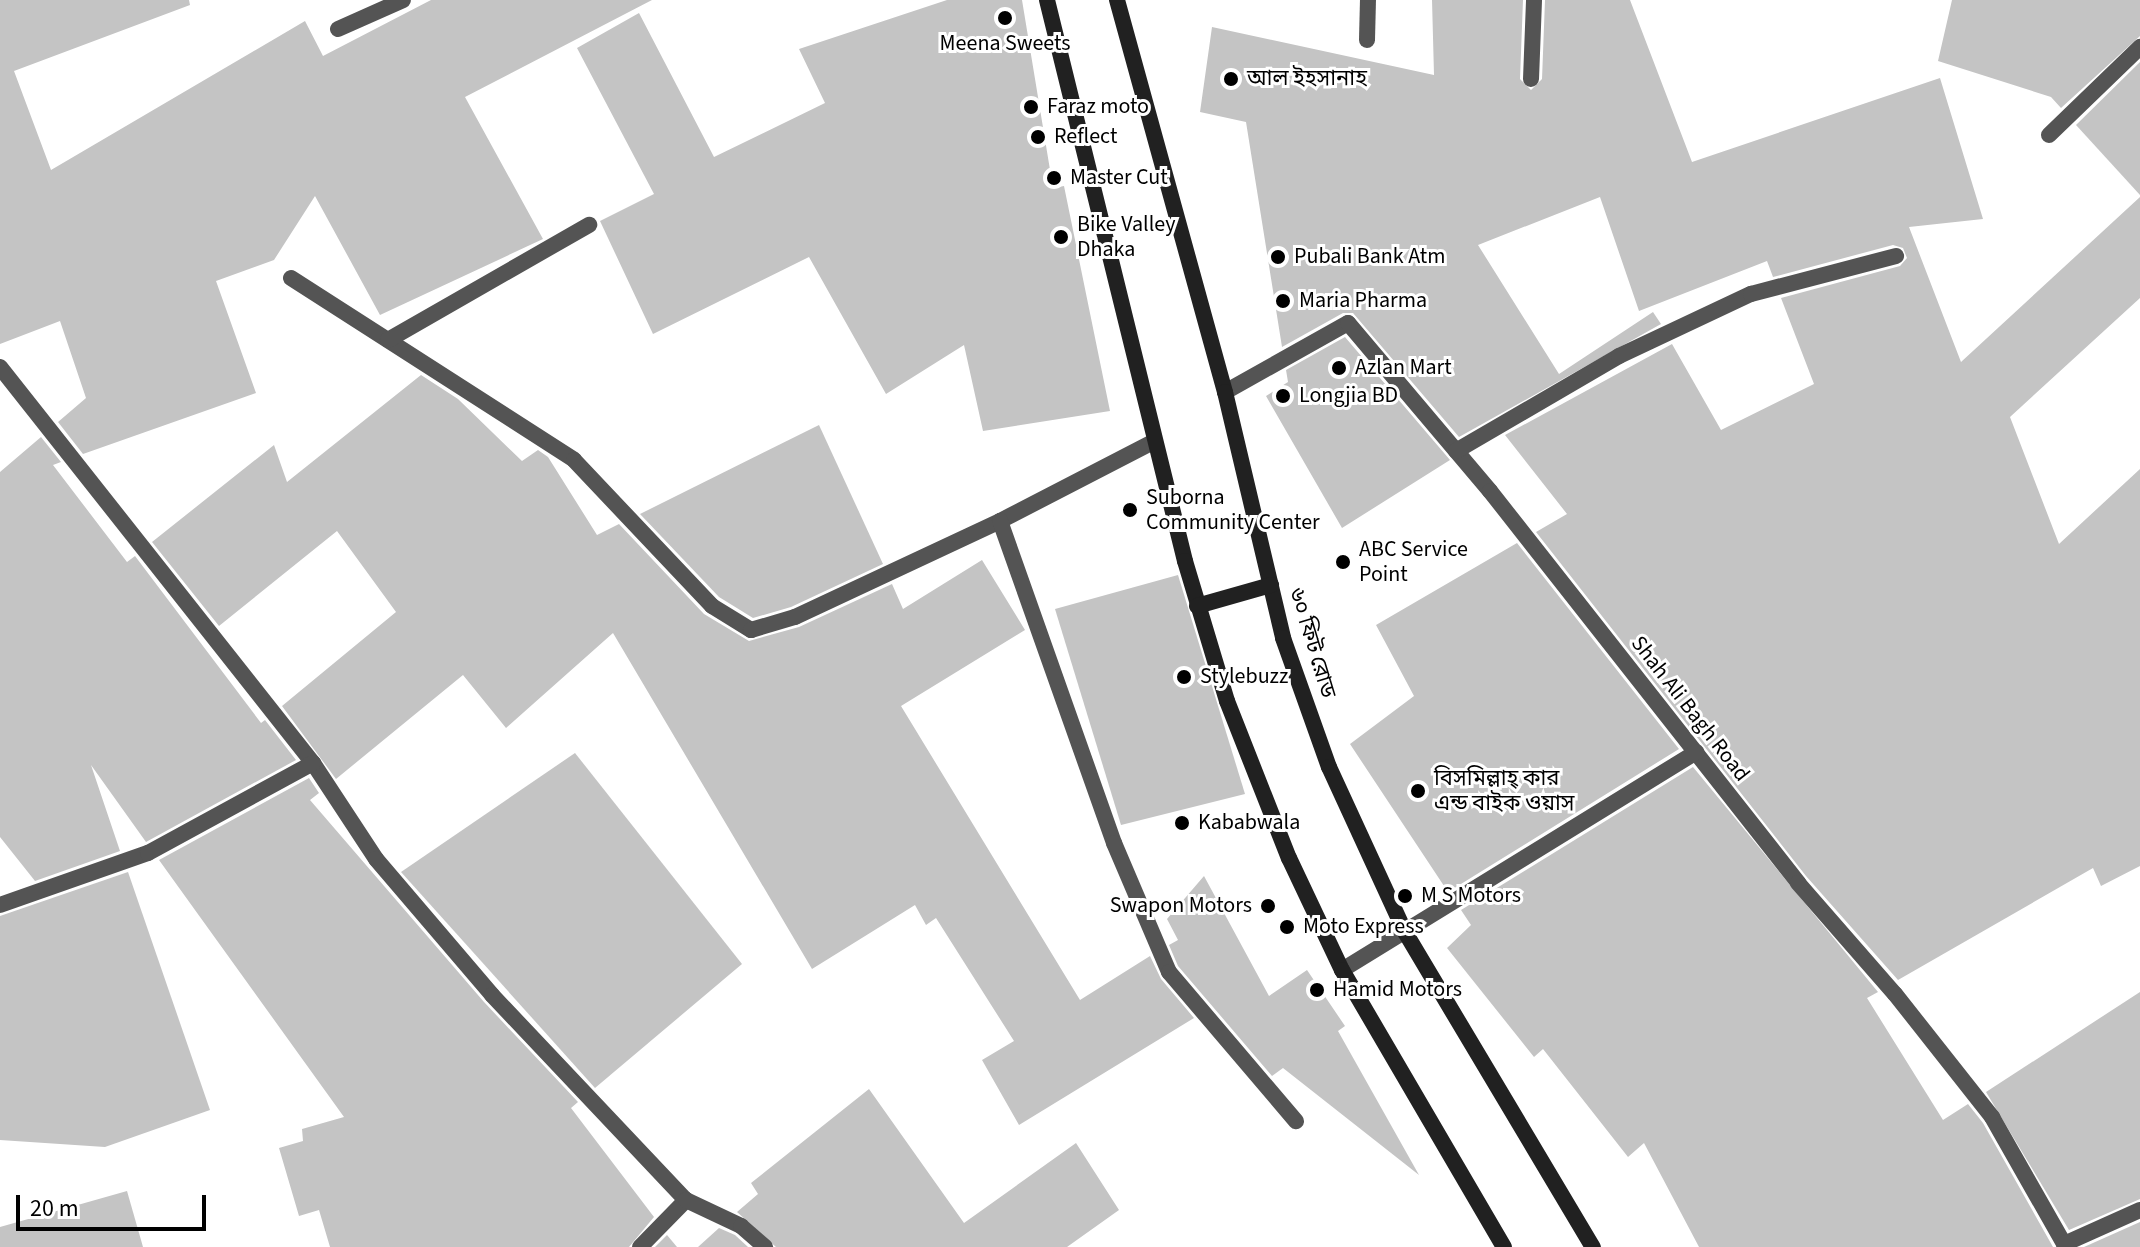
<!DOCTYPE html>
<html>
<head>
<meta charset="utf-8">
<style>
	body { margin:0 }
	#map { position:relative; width:2140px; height:1247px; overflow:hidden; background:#fff; font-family:"Source Sans 3","Noto Sans Bengali",sans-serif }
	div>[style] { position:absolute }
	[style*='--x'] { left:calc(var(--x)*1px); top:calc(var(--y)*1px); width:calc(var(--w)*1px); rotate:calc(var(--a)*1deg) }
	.building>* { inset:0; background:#c4c4c4 }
	.street>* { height:16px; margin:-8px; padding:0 8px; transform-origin:8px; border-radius:8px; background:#545454 }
	.secondary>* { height:16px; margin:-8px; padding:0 8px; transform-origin:8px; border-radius:8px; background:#212121 }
	.dots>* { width:22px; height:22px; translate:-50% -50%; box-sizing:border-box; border:4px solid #fff; border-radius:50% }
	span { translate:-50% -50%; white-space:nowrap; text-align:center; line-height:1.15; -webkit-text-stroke:6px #fff; paint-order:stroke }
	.poi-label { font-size:22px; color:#000 }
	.left { translate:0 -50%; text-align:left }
	.right { translate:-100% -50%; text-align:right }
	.street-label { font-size:22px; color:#000 }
	.scale { position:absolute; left:16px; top:1195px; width:190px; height:36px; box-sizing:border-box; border:4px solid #000; border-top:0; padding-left:10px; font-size:24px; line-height:28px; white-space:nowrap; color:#000; -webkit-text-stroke:6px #fff; paint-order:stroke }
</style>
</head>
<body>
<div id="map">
	<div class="building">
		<i style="clip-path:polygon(0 0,189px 0,190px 5px,14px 71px,51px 170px,305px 21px,323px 56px,431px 0,652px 0,465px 97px,543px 239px,380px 315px,315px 196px,274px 260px,216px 281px,256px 393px,83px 454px,58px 422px,86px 398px,60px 321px,0 344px)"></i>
		<i style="clip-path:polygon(947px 0,1022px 0,1053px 188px,1064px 186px,1110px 411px,983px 431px,964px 345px,886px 394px,809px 257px,653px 334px,600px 221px,654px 194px,577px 48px,639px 13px,714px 157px,825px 103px,799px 49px)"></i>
		<i style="clip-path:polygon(1432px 0,1523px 0,1520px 79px,1531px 90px,1542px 79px,1545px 0,1630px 0,1692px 162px,1940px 78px,1983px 219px,1909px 227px,1961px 362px,2140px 197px,2140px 298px,2010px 417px,2059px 544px,2140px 469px,2140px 866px,2101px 886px,2093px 868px,1898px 980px,1806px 876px,1536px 532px,1567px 514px,1505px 435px,1672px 344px,1721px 430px,1814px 384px,1781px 298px,1900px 266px,1907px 258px,1903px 248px,1893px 245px,1773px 277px,1767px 261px,1639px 311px,1600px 197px,1478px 245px,1559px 374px,1653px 312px,1661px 324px,1459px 437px,1353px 313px,1343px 313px,1282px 347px,1246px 122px,1200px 112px,1212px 27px,1434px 75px)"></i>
		<i style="clip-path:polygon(1952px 0,2140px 0,2140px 36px,2061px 108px,2051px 97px,1938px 61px)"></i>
		<i style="clip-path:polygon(2140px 62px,2140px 195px,2076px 125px)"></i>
		<i style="clip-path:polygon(1345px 337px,1450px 460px,1342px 528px,1266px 396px,1288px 382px,1286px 370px)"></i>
		<i style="clip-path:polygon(421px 375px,458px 399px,522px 461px,538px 450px,548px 457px,597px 535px,619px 524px,704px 614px,749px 641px,799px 627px,892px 584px,903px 609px,982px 560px,1025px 630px,901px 706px,1080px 1000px,1150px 956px,1161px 979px,1194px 1018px,1019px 1125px,982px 1060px,1014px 1041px,936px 918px,926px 925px,915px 905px,812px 969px,613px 633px,506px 728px,463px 675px,336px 779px,282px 706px,396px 612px,337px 531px,219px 626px,152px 542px,274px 445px,287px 482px)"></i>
		<i style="clip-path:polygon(819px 425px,883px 564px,791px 607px,753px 618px,719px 597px,640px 514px)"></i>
		<i style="clip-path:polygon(41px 437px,61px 462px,53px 465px,127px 562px,135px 556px,261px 723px,265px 720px,296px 760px,146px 842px,91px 765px,120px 851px,35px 881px,0 837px,0 472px)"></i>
		<i style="clip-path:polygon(1517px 543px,1679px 749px,1448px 892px,1350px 744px,1414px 696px,1376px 625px)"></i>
		<i style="clip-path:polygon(1178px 575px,1245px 794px,1121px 825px,1055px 609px)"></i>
		<i style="clip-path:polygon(575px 753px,742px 964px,595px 1088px,401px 872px)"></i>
		<i style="clip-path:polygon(1693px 767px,1878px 992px,1867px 998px,1943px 1120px,1968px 1104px,1983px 1123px,2053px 1247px,1699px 1247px,1644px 1143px,1628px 1157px,1543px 1049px,1534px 1057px,1447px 948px,1471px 925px,1461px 910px)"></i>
		<i style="clip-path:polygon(309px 778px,319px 793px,310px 800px,484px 1002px,578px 1102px,571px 1108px,654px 1217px,629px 1247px,330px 1247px,319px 1210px,299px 1216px,279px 1148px,303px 1141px,302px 1129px,344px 1117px,159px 860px)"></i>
		<i style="clip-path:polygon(128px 872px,210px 1110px,105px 1147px,0 1140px,0 916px)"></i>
		<i style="clip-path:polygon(1204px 876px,1269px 996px,1307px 970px,1345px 1026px,1338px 1031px,1419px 1175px,1283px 1068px,1272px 1076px,1178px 966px,1169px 945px,1178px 940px,1167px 919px)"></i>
		<i style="clip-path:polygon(2140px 992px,2140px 1199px,2069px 1230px,1986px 1092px)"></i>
		<i style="clip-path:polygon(869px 1089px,964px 1223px,1076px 1143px,1119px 1210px,1067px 1247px,776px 1247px,737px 1212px,758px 1194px,751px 1183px)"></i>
		<i style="clip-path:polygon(127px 1191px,143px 1247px,0 1247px,0 1227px)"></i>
		<i style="clip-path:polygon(2140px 1222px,2140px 1247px,2084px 1247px)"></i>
		<i style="clip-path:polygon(719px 1228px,735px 1235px,748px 1247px,698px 1247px)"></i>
		<i style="clip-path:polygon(667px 1235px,677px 1247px,655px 1247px)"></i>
	</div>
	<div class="street">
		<i style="--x:338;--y:29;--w:71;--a:-24"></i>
		<i style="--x:1367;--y:40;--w:40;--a:-88.6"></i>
		<i style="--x:1531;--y:79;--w:79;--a:-87.8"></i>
		<i style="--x:2049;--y:135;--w:127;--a:-44"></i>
		<i style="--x:291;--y:278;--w:336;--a:32.7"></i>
		<i style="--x:574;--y:460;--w:201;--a:46.6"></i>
		<i style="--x:712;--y:606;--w:46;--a:31.6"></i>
		<i style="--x:751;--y:630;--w:46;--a:-16.5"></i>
		<i style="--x:795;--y:617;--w:226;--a:-25.1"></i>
		<i style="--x:1000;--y:521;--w:174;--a:-27.3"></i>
		<i style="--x:388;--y:340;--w:232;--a:-29.8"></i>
		<i style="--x:0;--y:367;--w:505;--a:51.68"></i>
		<i style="--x:313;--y:763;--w:115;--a:56.7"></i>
		<i style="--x:376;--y:859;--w:179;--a:49.5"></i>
		<i style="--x:492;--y:995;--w:282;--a:46.6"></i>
		<i style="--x:1225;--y:392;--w:141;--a:-29.3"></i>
		<i style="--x:1348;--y:323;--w:220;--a:49.8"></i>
		<i style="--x:1490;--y:491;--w:499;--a:51.8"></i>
		<i style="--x:1798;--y:883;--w:147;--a:48.9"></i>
		<i style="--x:1895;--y:994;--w:157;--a:51.7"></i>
		<i style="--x:1992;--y:1117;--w:150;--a:60.4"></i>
		<i style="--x:1456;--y:451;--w:189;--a:-30.2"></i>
		<i style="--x:1619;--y:356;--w:146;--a:-25.2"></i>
		<i style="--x:1751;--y:294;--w:150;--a:-14.7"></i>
		<i style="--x:1000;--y:521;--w:342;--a:70.5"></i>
		<i style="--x:1114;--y:843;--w:140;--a:66.9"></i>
		<i style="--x:1169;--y:972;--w:196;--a:49.6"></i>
		<i style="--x:0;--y:905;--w:157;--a:-19.4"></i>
		<i style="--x:148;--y:853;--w:188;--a:-28.6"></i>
		<i style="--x:1342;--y:970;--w:416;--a:-31.6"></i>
		<i style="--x:2064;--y:1244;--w:83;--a:-24.1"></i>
		<i style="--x:640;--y:1247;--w:66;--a:-45.6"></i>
		<i style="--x:686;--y:1200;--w:61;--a:25.3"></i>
		<i style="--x:741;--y:1226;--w:32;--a:41"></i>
	</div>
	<div class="secondary">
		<i style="--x:1047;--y:0;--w:578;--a:76.18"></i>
		<i style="--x:1185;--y:561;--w:146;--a:73.3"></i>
		<i style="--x:1227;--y:701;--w:169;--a:68.5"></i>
		<i style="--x:1289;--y:858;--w:124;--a:64.7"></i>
		<i style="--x:1342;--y:970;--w:321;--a:59.7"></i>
		<i style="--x:1117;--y:0;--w:407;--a:74.6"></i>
		<i style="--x:1225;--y:392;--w:253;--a:76.7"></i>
		<i style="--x:1283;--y:638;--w:137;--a:70.4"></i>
		<i style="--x:1329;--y:767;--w:182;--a:65.3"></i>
		<i style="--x:1405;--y:932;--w:367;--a:59.2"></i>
		<i style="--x:1197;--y:606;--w:77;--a:-15.8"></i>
	</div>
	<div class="dots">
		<i style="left:1005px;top:18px;background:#000"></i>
		<i style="left:1231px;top:79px;background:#000"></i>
		<i style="left:1031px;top:107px;background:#000"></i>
		<i style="left:1038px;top:137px;background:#000"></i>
		<i style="left:1054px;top:178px;background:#000"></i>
		<i style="left:1061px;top:237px;background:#000"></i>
		<i style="left:1278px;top:257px;background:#000"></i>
		<i style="left:1283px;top:301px;background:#000"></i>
		<i style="left:1339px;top:368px;background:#000"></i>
		<i style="left:1283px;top:396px;background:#000"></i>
		<i style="left:1130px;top:510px;background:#000"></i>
		<i style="left:1343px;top:562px;background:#000"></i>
		<i style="left:1184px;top:677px;background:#000"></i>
		<i style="left:1418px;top:791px;background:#000"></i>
		<i style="left:1182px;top:823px;background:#000"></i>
		<i style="left:1405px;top:896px;background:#000"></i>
		<i style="left:1268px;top:906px;background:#000"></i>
		<i style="left:1287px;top:927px;background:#000"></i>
		<i style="left:1317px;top:990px;background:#000"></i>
	</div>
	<div class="poi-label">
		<span style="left:1005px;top:44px">Meena Sweets</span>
		<span class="left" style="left:1247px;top:79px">আল ইহসানাহ</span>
		<span class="left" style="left:1047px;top:107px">Faraz moto</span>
		<span class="left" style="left:1054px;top:137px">Reflect</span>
		<span class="left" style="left:1070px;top:178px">Master Cut</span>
		<span class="left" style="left:1077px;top:237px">Bike Valley<br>Dhaka</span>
		<span class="left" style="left:1294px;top:257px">Pubali Bank Atm</span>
		<span class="left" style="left:1299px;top:301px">Maria Pharma</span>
		<span class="left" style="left:1355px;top:368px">Azlan Mart</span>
		<span class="left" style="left:1299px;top:396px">Longjia BD</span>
		<span class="left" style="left:1146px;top:510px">Suborna<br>Community Center</span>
		<span class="left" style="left:1359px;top:562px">ABC Service<br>Point</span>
		<span class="left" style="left:1200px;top:677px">Stylebuzz</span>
		<span class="left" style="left:1434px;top:791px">বিসমিল্লাহ্ কার<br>এন্ড বাইক ওয়াস</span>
		<span class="left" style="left:1198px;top:823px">Kababwala</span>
		<span class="left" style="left:1421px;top:896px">M S Motors</span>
		<span class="right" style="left:1252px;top:906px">Swapon Motors</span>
		<span class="left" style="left:1303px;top:927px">Moto Express</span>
		<span class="left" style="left:1333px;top:990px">Hamid Motors</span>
	</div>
	<div class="street-label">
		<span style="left:1312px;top:643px;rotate:73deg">৬০ ফিট রোড</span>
		<span style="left:1690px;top:709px;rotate:52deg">Shah Ali Bagh Road</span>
	</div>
	<div class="scale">20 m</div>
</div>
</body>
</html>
